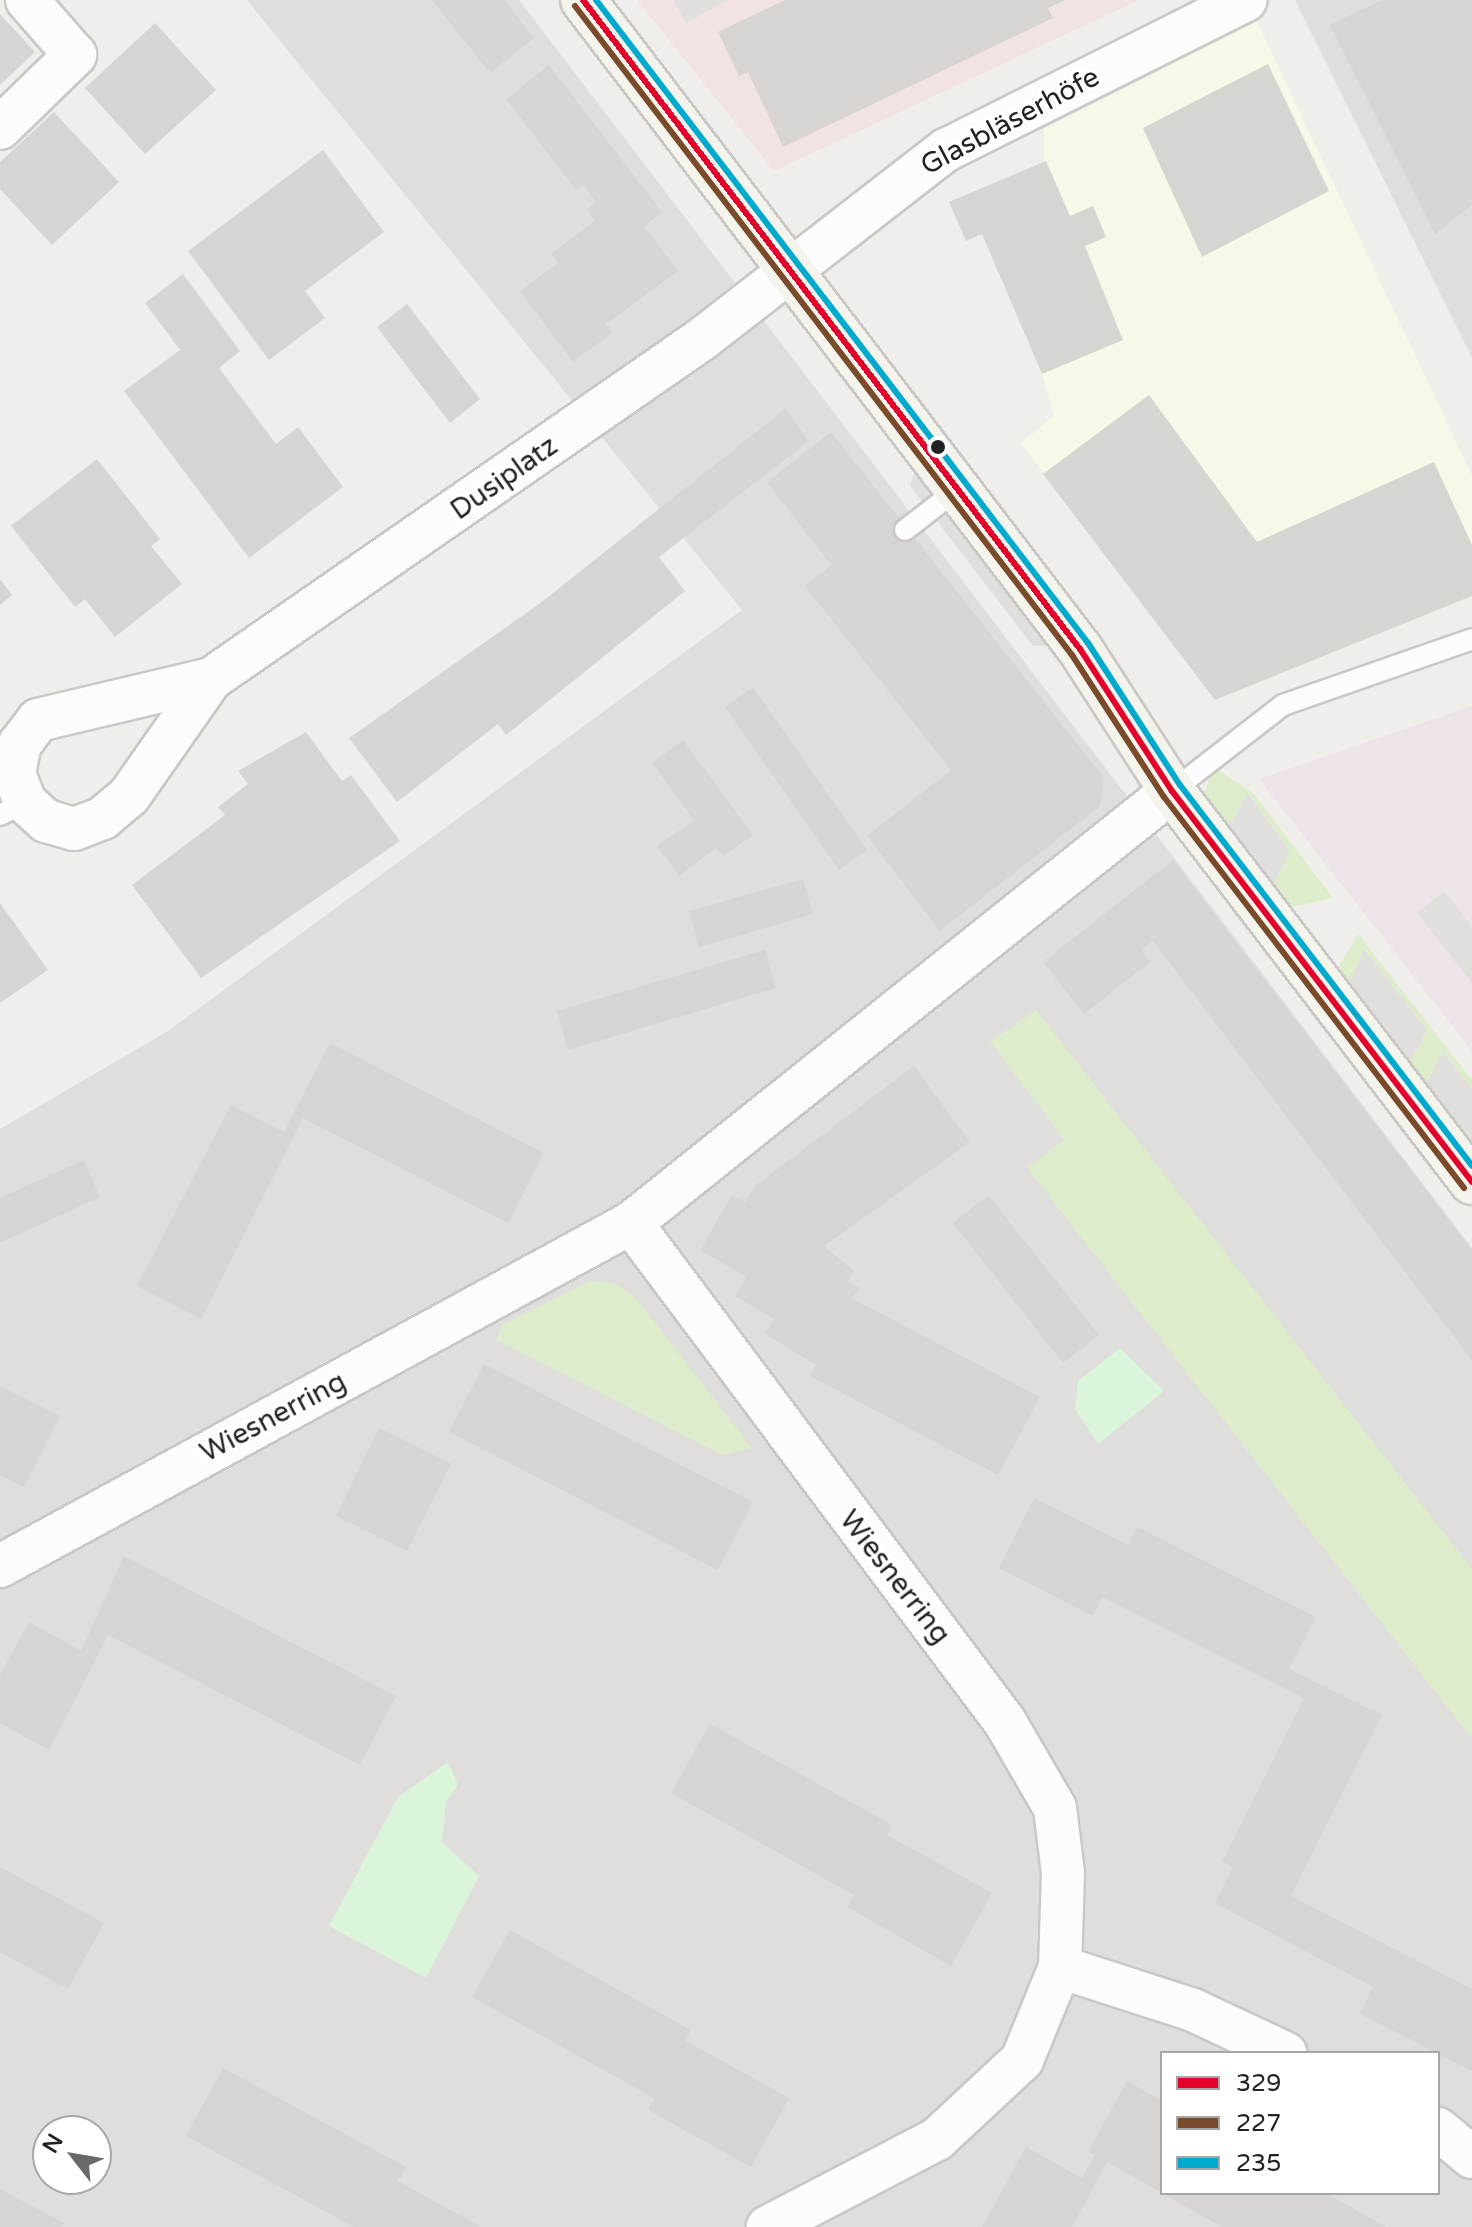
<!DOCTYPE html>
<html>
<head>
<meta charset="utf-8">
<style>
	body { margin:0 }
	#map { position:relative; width:1472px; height:2227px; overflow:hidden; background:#f0eeeb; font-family:"Varela Round",sans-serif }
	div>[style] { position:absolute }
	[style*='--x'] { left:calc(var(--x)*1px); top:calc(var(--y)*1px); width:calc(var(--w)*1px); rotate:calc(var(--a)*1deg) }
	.residential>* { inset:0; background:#dfdedc }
	.commercial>* { inset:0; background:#f1e3e1 }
	.industrial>* { inset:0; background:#ede4e9 }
	.education>* { inset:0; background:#f8f7e8 }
	.grass>* { inset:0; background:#ddeccb }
	.park>* { inset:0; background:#daf5da }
	.parking>* { inset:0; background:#e0dfde }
	.building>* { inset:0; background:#d7d4d2 }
	.roads { filter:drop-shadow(2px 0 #c9c8c7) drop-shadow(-2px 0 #c9c8c7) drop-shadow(0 2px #c9c8c7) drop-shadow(0 -2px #c9c8c7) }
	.lane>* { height:20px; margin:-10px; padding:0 10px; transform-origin:10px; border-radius:10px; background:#fdfcfc }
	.street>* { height:42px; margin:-21px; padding:0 21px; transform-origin:21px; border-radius:21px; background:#fdfcfc }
	.secondary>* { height:44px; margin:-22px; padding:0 22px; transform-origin:22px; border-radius:22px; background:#f4f4ed }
	.bus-1>* { height:6px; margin:-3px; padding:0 3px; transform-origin:3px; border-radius:3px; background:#e4002b }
	.bus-2>* { height:6px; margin:-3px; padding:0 3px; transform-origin:3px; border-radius:3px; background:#7a4b2a }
	.bus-3>* { height:6px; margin:-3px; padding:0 3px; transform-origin:3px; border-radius:3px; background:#00a9ce }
	.dots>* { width:22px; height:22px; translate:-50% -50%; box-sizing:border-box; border:4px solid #fff; border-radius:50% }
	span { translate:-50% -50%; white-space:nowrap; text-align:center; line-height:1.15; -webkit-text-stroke:6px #fff; paint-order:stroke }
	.street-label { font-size:28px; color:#222 }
	.legend { position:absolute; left:1160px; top:2051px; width:280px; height:144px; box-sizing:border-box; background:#fff; border:2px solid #a7a7a7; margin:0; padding:10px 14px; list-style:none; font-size:24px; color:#222 }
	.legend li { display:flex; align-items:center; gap:16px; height:40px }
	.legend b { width:40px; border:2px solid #a7a7a7 }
	.north { position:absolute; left:32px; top:2115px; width:80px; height:80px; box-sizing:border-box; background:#fff; border:2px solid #a7a7a7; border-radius:50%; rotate:301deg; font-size:22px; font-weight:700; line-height:32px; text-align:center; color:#222 }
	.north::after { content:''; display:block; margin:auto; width:28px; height:36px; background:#6a6968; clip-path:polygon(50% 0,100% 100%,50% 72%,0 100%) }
</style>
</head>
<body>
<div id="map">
	<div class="residential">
		<i style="clip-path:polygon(evenodd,247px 0,519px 0,1472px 1248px,1472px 2227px,0 2227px,0 1129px,168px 1031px,742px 610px,247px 0,1162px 2053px,1438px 2053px,1438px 2193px,1162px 2193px,1162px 2053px,247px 0,48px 2131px,96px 2131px,96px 2179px,48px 2179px,48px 2131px)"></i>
		<i style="clip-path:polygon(1295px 0,1472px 0,1472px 358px)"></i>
	</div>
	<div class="commercial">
		<i style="clip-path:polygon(637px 0,1139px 0,774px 171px)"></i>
	</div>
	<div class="industrial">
		<i style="clip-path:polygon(1472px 706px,1472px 1051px,1259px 779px)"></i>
	</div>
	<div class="education">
		<i style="clip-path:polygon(1257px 22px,1472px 475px,1472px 596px,1215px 700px,1021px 443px,1054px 416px,1042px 374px,1044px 129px)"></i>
	</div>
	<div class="grass">
		<i style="clip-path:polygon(1220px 771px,1254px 794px,1333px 898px,1286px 908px,1271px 888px,1290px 851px,1249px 794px,1227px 830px,1203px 798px,1211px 772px)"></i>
		<i style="clip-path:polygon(1358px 934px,1472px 1080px,1472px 1089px,1444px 1053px,1426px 1084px,1409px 1063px,1427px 1030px,1364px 950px,1347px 988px,1335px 973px)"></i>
		<i style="clip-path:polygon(1036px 1010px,1472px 1569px,1472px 1739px,1027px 1168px,1064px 1139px,990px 1042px)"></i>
		<i style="clip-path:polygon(589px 1281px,614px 1283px,635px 1297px,752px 1448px,723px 1455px,496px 1340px,502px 1325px)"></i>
	</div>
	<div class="park">
		<i style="clip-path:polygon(1120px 1348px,1164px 1391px,1098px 1444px,1075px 1409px,1078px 1381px)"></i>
		<i style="clip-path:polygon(448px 1762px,458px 1785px,446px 1802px,442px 1842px,479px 1876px,426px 1978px,329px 1926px,398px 1797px)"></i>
	</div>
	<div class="parking">
		<i style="clip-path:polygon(673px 0,727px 0,686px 23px)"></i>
		<i style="clip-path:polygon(915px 470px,1051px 646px,1033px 646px,910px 486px)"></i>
		<i style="clip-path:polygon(1248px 793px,1290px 851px,1271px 888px,1227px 830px)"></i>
		<i style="clip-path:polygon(1444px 891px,1472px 927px,1472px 983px,1417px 913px)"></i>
		<i style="clip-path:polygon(1364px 949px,1427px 1030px,1409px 1064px,1426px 1084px,1443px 1052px,1472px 1089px,1472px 1150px,1347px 988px)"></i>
		<i style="clip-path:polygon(776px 988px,799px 1030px,616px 1173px,535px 1078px,568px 1050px)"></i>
		<i style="clip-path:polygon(990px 1042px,1064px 1140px,1027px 1168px,952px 1071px)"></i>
		<i style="clip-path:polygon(100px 1197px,141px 1221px,97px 1297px,217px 1364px,191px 1411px,167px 1428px,0 1349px,0 1243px)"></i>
		<i style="clip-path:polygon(760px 1519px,817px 1548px,813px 1559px,851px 1579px,799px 1677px,699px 1633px)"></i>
	</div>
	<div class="building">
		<i style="clip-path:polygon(432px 0,504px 0,534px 38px,490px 73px)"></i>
		<i style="clip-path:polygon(785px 0,1065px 0,1048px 8px,1053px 18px,783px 147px,748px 72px,739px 76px,718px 32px)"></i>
		<i style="clip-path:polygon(1382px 0,1472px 0,1472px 205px,1435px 234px,1330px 25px)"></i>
		<i style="clip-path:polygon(0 14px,35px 52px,0 85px)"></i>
		<i style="clip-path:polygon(155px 23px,216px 90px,145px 154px,85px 88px)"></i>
		<i style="clip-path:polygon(1268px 64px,1329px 191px,1202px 257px,1143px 128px)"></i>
		<i style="clip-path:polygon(549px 65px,662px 212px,644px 226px,678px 271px,606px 324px,612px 333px,573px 362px,520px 291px,558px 263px,551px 254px,595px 221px,587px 209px,596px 202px,583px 184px,576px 190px,506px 99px)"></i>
		<i style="clip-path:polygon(54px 112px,119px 182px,52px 245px,0 189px,0 162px)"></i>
		<i style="clip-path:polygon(323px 150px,384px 232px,305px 291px,325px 318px,269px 360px,188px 251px)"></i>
		<i style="clip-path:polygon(1046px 161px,1070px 216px,1093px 206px,1106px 237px,1085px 246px,1123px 340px,1042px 374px,982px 234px,966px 241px,949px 202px)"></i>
		<i style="clip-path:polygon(183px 274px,240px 351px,219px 368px,276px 444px,298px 427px,343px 487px,249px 558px,124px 391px,180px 350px,145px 303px)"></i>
		<i style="clip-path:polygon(407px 304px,480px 399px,450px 423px,377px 327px)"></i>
		<i style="clip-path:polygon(1149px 395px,1257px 542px,1434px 462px,1472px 545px,1472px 596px,1215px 700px,1043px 474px)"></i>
		<i style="clip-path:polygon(785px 409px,809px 441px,659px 557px,685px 591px,506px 735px,498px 724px,397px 802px,349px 738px,539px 604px)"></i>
		<i style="clip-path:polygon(831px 432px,1104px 778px,1100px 806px,940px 931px,867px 836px,951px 770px,805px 586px,831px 565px,767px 482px)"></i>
		<i style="clip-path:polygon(97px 459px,160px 539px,151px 546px,182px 584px,115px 637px,85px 599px,75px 607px,11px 526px)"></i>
		<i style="clip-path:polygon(0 579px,12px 595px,0 605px)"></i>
		<i style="clip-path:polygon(753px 687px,867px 850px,839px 870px,725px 707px)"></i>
		<i style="clip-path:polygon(306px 732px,342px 781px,351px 775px,400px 841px,201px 978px,132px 885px,225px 815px,218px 807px,248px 784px,238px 771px)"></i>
		<i style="clip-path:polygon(683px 740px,753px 835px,723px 856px,716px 848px,679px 876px,657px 846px,694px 820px,652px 763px)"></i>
		<i style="clip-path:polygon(1173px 860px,1472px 1250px,1472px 1360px,1153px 941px,1141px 950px,1150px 962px,1084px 1014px,1043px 962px)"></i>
		<i style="clip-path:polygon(803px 879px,813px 914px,699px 947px,689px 911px)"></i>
		<i style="clip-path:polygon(0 903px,48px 970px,0 1003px)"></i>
		<i style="clip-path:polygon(765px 950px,776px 988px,568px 1050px,557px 1011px)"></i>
		<i style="clip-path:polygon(330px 1043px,544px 1153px,508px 1223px,303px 1118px,201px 1319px,137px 1286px,231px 1105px,284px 1132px)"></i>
		<i style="clip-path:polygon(914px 1066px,970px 1142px,824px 1246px,854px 1271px,848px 1281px,860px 1288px,851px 1298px,1040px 1397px,998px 1475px,810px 1376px,816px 1365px,765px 1334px,774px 1319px,735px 1296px,747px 1277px,700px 1250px,732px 1195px,745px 1202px,756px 1185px)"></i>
		<i style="clip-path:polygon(84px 1160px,100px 1197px,0 1243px,0 1198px)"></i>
		<i style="clip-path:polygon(988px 1195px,1099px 1335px,1063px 1363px,953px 1223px)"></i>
		<i style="clip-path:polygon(484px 1364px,753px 1502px,718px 1570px,449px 1432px)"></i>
		<i style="clip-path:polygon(0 1386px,60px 1416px,24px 1487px,0 1475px)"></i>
		<i style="clip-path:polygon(379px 1428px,451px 1464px,407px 1551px,336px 1516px)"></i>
		<i style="clip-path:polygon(1034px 1498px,1128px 1545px,1137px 1527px,1316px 1617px,1289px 1669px,1382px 1715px,1291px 1896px,1472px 1989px,1472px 2071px,1360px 2014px,1373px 1987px,1215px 1903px,1233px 1867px,1222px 1862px,1304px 1698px,1102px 1597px,1093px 1616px,999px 1568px)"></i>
		<i style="clip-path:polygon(124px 1556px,396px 1696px,360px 1765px,108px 1635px,49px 1750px,0 1723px,0 1675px,29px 1622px,81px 1651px)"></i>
		<i style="clip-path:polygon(710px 1724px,892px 1825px,887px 1835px,992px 1893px,951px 1966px,847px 1907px,854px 1895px,671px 1793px)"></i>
		<i style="clip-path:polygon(0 1867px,104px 1923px,68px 1989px,0 1952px)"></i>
		<i style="clip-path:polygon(510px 1930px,691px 2030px,686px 2041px,789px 2098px,751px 2167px,648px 2110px,654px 2098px,472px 1997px)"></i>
		<i style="clip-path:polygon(223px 2068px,406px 2167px,398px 2181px,481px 2227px,354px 2227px,186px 2136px)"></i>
		<i style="clip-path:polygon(1127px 2081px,1162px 2101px,1162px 2193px,1326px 2193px,1386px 2227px,1222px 2227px,1107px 2162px,1072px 2227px,982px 2227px,1026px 2147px,1082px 2178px,1095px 2155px,1088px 2152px)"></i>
		<i style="clip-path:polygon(0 2189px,64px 2223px,62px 2227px,0 2227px)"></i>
	</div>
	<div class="roads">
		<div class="lane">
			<i style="--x:905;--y:530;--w:67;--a:-37.7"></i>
			<i style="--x:1172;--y:791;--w:140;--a:-37.8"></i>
			<i style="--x:1283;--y:705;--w:200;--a:-19.2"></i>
			<i style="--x:0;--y:815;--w:28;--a:-27"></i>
		</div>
		<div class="street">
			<i style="--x:0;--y:128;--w:105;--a:-44.2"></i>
			<i style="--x:75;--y:55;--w:73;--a:-131.1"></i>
			<i style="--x:211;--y:679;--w:143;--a:125"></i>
			<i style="--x:129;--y:796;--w:34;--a:140"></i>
			<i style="--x:103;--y:818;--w:31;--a:159"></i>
			<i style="--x:74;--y:829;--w:29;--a:-164"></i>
			<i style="--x:46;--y:821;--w:28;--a:-138"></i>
			<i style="--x:25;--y:802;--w:30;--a:-111"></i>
			<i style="--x:14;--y:774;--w:31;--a:-79"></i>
			<i style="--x:20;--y:744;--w:30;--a:-53"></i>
			<i style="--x:38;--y:720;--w:178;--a:-13.3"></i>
			<i style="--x:211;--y:679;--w:597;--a:-34.7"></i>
			<i style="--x:702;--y:339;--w:309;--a:-37.8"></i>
			<i style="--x:946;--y:150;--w:335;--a:-26.6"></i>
			<i style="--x:631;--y:1223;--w:624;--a:53.15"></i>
			<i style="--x:1005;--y:1722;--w:99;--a:59.8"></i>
			<i style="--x:1055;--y:1808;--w:65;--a:83"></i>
			<i style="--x:1063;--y:1873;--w:94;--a:91.8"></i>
			<i style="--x:1060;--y:1967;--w:100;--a:112.2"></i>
			<i style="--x:1022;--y:2060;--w:116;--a:137.1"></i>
			<i style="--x:937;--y:2139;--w:191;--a:152.5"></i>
			<i style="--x:0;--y:1566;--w:718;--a:-28.53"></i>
			<i style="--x:631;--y:1223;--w:692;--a:-38.61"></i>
			<i style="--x:1060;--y:1967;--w:140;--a:17.9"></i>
			<i style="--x:1193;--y:2010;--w:102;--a:25.1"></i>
			<i style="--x:1438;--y:2129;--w:44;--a:39.5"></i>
		</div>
		<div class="secondary">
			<i style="--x:583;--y:0;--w:817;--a:52.56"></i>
			<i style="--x:1080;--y:649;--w:169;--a:57.1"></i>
			<i style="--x:1172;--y:791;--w:493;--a:52.5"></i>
		</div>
	</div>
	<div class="bus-1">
		<i style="--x:583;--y:0;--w:817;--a:52.56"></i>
		<i style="--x:1080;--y:649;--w:169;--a:57.1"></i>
		<i style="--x:1172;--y:791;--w:493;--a:52.5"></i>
	</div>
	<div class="bus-2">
		<i style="--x:575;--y:6;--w:817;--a:52.56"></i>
		<i style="--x:1072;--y:655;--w:169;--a:57.1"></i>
		<i style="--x:1164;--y:797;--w:493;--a:52.5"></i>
	</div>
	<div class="bus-3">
		<i style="--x:596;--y:0;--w:810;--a:52.58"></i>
		<i style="--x:1088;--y:643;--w:169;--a:57.1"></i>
		<i style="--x:1180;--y:785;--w:480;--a:52.5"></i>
	</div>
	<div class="dots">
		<i style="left:938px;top:447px;background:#222"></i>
	</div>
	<div class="street-label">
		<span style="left:1010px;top:121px;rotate:-28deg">Glasbläserhöfe</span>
		<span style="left:504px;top:478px;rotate:-35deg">Dusiplatz</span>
		<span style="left:273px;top:1417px;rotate:-28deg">Wiesnerring</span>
		<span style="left:895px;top:1577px;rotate:52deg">Wiesnerring</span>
	</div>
	<ul class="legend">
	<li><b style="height:10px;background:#e4002b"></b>329</li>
	<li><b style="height:10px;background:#7a4b2a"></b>227</li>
	<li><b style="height:10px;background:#00a9ce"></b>235</li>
	</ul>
	<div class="north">N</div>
</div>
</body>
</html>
